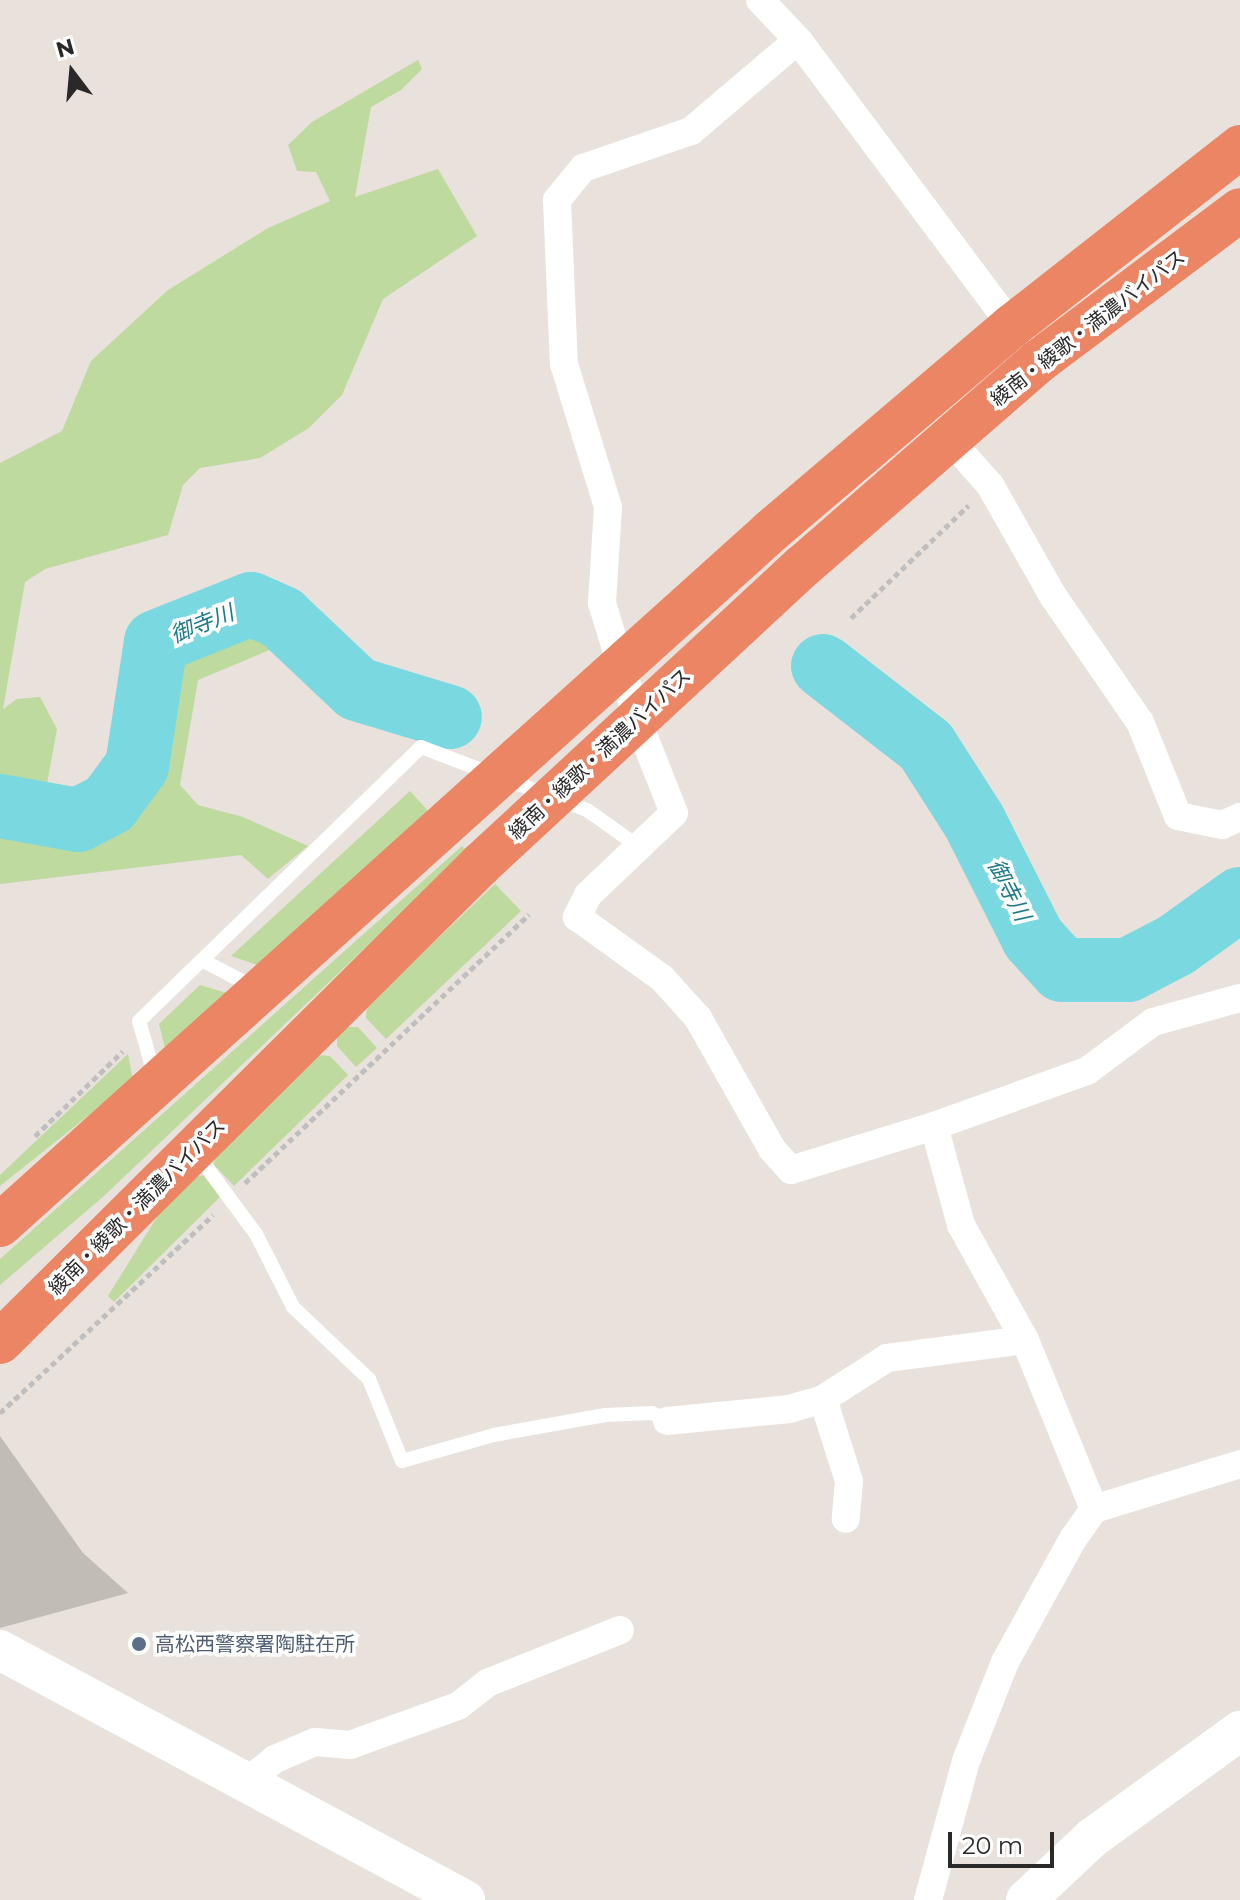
<!DOCTYPE html>
<html>
<head>
<meta charset="utf-8">
<style>
	body { margin:0 }
	#map { position:relative; width:1240px; height:1900px; overflow:hidden; background:#e9e1dc; font-family:Montserrat,"Noto Sans JP",sans-serif }
	div>[style] { position:absolute }
	[style*='--x'] { left:calc(var(--x)*1px); top:calc(var(--y)*1px); width:calc(var(--w)*1px); rotate:calc(var(--a)*1deg) }
	.green>* { inset:0; background:#beda9e }
	.river>* { height:64px; margin:-32px; padding:0 32px; transform-origin:32px; border-radius:32px; background:#7ad9e0 }
	.building>* { inset:0; background:#c2bcb7 }
	.path>* { height:5px; margin-top:-2.5px; transform-origin:0; background:repeating-linear-gradient(90deg,#bfbfbf 0 6px,transparent 0 10px) }
	.lane>* { height:14px; margin:-7px; padding:0 7px; transform-origin:7px; border-radius:7px; background:#fff }
	.street>* { height:28px; margin:-14px; padding:0 14px; transform-origin:14px; border-radius:14px; background:#fff }
	.secondary>* { height:40px; margin:-20px; padding:0 20px; transform-origin:20px; border-radius:20px; background:#fff }
	.highway>* { height:44px; margin:-22px; padding:0 22px; transform-origin:22px; border-radius:22px; background:#ec8564 }
	.dots>* { width:22px; height:22px; translate:-50% -50%; box-sizing:border-box; border:4px solid #fff; border-radius:50% }
	span { translate:-50% -50%; white-space:nowrap; text-align:center; line-height:1.15; -webkit-text-stroke:7px #fff; paint-order:stroke }
	.street-label { font-size:20px; color:#292929 }
	.service-label { font-size:20px; color:#4e5e75 }
	.left { translate:0 -50%; text-align:left }
	.water-label { font-size:22px; color:#1c798a; font-style:italic }
	.north { position:absolute; left:32px; top:32px; width:80px; height:80px; -webkit-text-stroke:6px #fff; paint-order:stroke; rotate:344deg; font-size:22px; font-weight:700; line-height:32px; text-align:center; color:#292929 }
	.north::after { content:''; display:block; margin:auto; width:28px; height:36px; background:#292929; clip-path:polygon(50% 0,100% 100%,50% 72%,0 100%) }
	.scale { position:absolute; left:948px; top:1832px; width:106px; height:36px; box-sizing:border-box; border:4px solid #292929; border-top:0; padding-left:10px; font-size:24px; line-height:28px; white-space:nowrap; color:#292929; -webkit-text-stroke:6px #fff; paint-order:stroke }
</style>
</head>
<body>
<div id="map">
	<div class="green">
		<i style="clip-path:polygon(418px 60px,422px 69px,401px 90px,371px 107px,355px 197px,438px 169px,477px 236px,383px 299px,342px 395px,309px 428px,260px 458px,200px 468px,183px 485px,168px 535px,45px 569px,25px 582px,3px 709px,17px 699px,40px 697px,57px 729px,43px 806px,0 796px,0 463px,62px 431px,91px 361px,168px 290px,268px 228px,330px 201px,316px 172px,297px 171px,288px 145px,312px 122px)"></i>
		<i style="clip-path:polygon(252px 613px,274px 622px,272px 649px,198px 680px,180px 785px,198px 805px,243px 817px,308px 846px,268px 879px,241px 855px,0 884px,0 814px,79px 828px,113px 810px,144px 770px,163px 647px)"></i>
		<i style="clip-path:polygon(410px 791px,430px 813px,263px 967px,231px 956px)"></i>
		<i style="clip-path:polygon(462px 846px,467px 851px,105px 1195px,0 1285px,0 1259px)"></i>
		<i style="clip-path:polygon(495px 884px,521px 911px,386px 1039px,366px 1018px,367px 1006px)"></i>
		<i style="clip-path:polygon(200px 985px,230px 994px,166px 1052px,159px 1024px)"></i>
		<i style="clip-path:polygon(346px 1027px,358px 1027px,377px 1048px,356px 1067px,337px 1046px,337px 1036px)"></i>
		<i style="clip-path:polygon(128px 1054px,133px 1080px,0 1186px,0 1175px)"></i>
		<i style="clip-path:polygon(317px 1055px,330px 1056px,348px 1075px,234px 1186px,214px 1165px,215px 1152px)"></i>
		<i style="clip-path:polygon(205px 1175px,223px 1194px,114px 1302px,108px 1296px,170px 1196px,191px 1177px)"></i>
	</div>
	<div class="river">
		<i style="--x:823;--y:666;--w:130;--a:37.8"></i>
		<i style="--x:926;--y:746;--w:89;--a:57.4"></i>
		<i style="--x:974;--y:821;--w:131;--a:63.2"></i>
		<i style="--x:1033;--y:938;--w:43;--a:47.8"></i>
		<i style="--x:1062;--y:970;--w:66;--a:0"></i>
		<i style="--x:1128;--y:970;--w:54;--a:-27.5"></i>
		<i style="--x:1176;--y:945;--w:79;--a:-35.7"></i>
		<i style="--x:0;--y:806;--w:79;--a:10.2"></i>
		<i style="--x:78;--y:820;--w:35;--a:-27"></i>
		<i style="--x:109;--y:804;--w:47;--a:-53.6"></i>
		<i style="--x:137;--y:766;--w:125;--a:-81.3"></i>
		<i style="--x:156;--y:642;--w:102;--a:-21.8"></i>
		<i style="--x:251;--y:604;--w:34;--a:24"></i>
		<i style="--x:282;--y:618;--w:103;--a:43.4"></i>
		<i style="--x:357;--y:689;--w:97;--a:16.8"></i>
	</div>
	<div class="building">
		<i style="clip-path:polygon(0 1436px,83px 1553px,128px 1593px,0 1628px)"></i>
	</div>
	<div class="path">
		<i style="--x:851;--y:618;--w:163;--a:-43.8"></i>
		<i style="--x:35;--y:1136;--w:122;--a:-44"></i>
		<i style="--x:245;--y:1183;--w:391;--a:-43.4"></i>
		<i style="--x:0;--y:1413;--w:291;--a:-42.9"></i>
	</div>
	<div class="lane">
		<i style="--x:255;--y:988;--w:60;--a:-152.2"></i>
		<i style="--x:202;--y:960;--w:305;--a:-44.2"></i>
		<i style="--x:421;--y:747;--w:178;--a:20.8"></i>
		<i style="--x:587;--y:810;--w:64;--a:35.4"></i>
		<i style="--x:155;--y:1077;--w:58;--a:-105.9"></i>
		<i style="--x:139;--y:1021;--w:88;--a:-44.1"></i>
		<i style="--x:196;--y:1153;--w:101;--a:53.5"></i>
		<i style="--x:256;--y:1234;--w:82;--a:63.1"></i>
		<i style="--x:293;--y:1307;--w:105;--a:43.5"></i>
		<i style="--x:369;--y:1379;--w:88;--a:68.1"></i>
		<i style="--x:402;--y:1461;--w:96;--a:-15.8"></i>
		<i style="--x:494;--y:1435;--w:113;--a:-10.2"></i>
		<i style="--x:605;--y:1415;--w:47;--a:-2.4"></i>
		<i style="--x:652;--y:1413;--w:17;--a:28"></i>
	</div>
	<div class="street">
		<i style="--x:760;--y:0;--w:55;--a:46.5"></i>
		<i style="--x:798;--y:40;--w:372;--a:53.2"></i>
		<i style="--x:798;--y:40;--w:140;--a:139.6"></i>
		<i style="--x:691;--y:131;--w:114;--a:161.1"></i>
		<i style="--x:583;--y:168;--w:41;--a:129.1"></i>
		<i style="--x:557;--y:200;--w:164;--a:87.6"></i>
		<i style="--x:564;--y:364;--w:150;--a:72.9"></i>
		<i style="--x:608;--y:507;--w:96;--a:93.6"></i>
		<i style="--x:602;--y:603;--w:130;--a:73"></i>
		<i style="--x:640;--y:727;--w:92;--a:68.4"></i>
		<i style="--x:674;--y:813;--w:119;--a:136.4"></i>
		<i style="--x:588;--y:895;--w:25;--a:117"></i>
		<i style="--x:577;--y:917;--w:105;--a:35.7"></i>
		<i style="--x:662;--y:978;--w:54;--a:48"></i>
		<i style="--x:698;--y:1018;--w:150;--a:60.5"></i>
		<i style="--x:772;--y:1149;--w:28;--a:48"></i>
		<i style="--x:791;--y:1170;--w:150;--a:-17.1"></i>
		<i style="--x:934;--y:1126;--w:103;--a:74.7"></i>
		<i style="--x:961;--y:1225;--w:132;--a:60.9"></i>
		<i style="--x:1025;--y:1340;--w:183;--a:67.8"></i>
		<i style="--x:949;--y:439;--w:62;--a:48.3"></i>
		<i style="--x:990;--y:485;--w:128;--a:60.4"></i>
		<i style="--x:1053;--y:596;--w:153;--a:55.4"></i>
		<i style="--x:1140;--y:722;--w:101;--a:68"></i>
		<i style="--x:1178;--y:816;--w:45;--a:11.6"></i>
		<i style="--x:1222;--y:825;--w:20;--a:-24"></i>
		<i style="--x:934;--y:1126;--w:163;--a:-19.8"></i>
		<i style="--x:1087;--y:1071;--w:82;--a:-36.6"></i>
		<i style="--x:1153;--y:1022;--w:90;--a:-15.4"></i>
		<i style="--x:823;--y:1399;--w:86;--a:72.4"></i>
		<i style="--x:849;--y:1481;--w:38;--a:95"></i>
		<i style="--x:667;--y:1421;--w:123;--a:-5.6"></i>
		<i style="--x:789;--y:1409;--w:35;--a:-16"></i>
		<i style="--x:823;--y:1399;--w:76;--a:-32.6"></i>
		<i style="--x:887;--y:1358;--w:139;--a:-7.4"></i>
		<i style="--x:244;--y:1784;--w:40;--a:-39"></i>
		<i style="--x:275;--y:1759;--w:43;--a:-23"></i>
		<i style="--x:315;--y:1742;--w:35;--a:5"></i>
		<i style="--x:350;--y:1745;--w:115;--a:-19.9"></i>
		<i style="--x:458;--y:1706;--w:37;--a:-38"></i>
		<i style="--x:487;--y:1683;--w:143;--a:-21.7"></i>
		<i style="--x:928;--y:1900;--w:144;--a:-74.7"></i>
		<i style="--x:966;--y:1761;--w:106;--a:-68.5"></i>
		<i style="--x:1005;--y:1662;--w:141;--a:-61.1"></i>
		<i style="--x:1073;--y:1539;--w:37;--a:-55"></i>
		<i style="--x:1094;--y:1509;--w:153;--a:-17.1"></i>
	</div>
	<div class="secondary">
		<i style="--x:0;--y:1650;--w:528;--a:28.26"></i>
		<i style="--x:1026;--y:1900;--w:91;--a:-43.2"></i>
		<i style="--x:1092;--y:1838;--w:183;--a:-35.9"></i>
	</div>
	<div class="highway">
		<i style="--x:0;--y:1225;--w:1037;--a:-41.99"></i>
		<i style="--x:771;--y:531;--w:316;--a:-40.4"></i>
		<i style="--x:1012;--y:326;--w:290;--a:-38.1"></i>
		<i style="--x:0;--y:1342;--w:678;--a:-44.82"></i>
		<i style="--x:481;--y:864;--w:439;--a:-42.8"></i>
		<i style="--x:803;--y:566;--w:313;--a:-41"></i>
		<i style="--x:1039;--y:361;--w:251;--a:-36.9"></i>
	</div>
	<div class="dots">
		<i style="left:139px;top:1644px;background:#5c6f8a"></i>
	</div>
	<div class="street-label">
		<span style="left:1088px;top:328px;rotate:-38deg">綾南・綾歌・満濃バイパス</span>
		<span style="left:600px;top:754px;rotate:-43deg">綾南・綾歌・満濃バイパス</span>
		<span style="left:137px;top:1207px;rotate:-45deg">綾南・綾歌・満濃バイパス</span>
	</div>
	<div class="service-label">
		<span class="left" style="left:155px;top:1644px">高松西警察署陶駐在所</span>
	</div>
	<div class="water-label">
		<span style="left:202px;top:624px;rotate:-22deg">御寺川</span>
		<span style="left:1009px;top:890px;rotate:63deg">御寺川</span>
	</div>
	<div class="north">N</div>
	<div class="scale">20 m</div>
</div>
</body>
</html>
